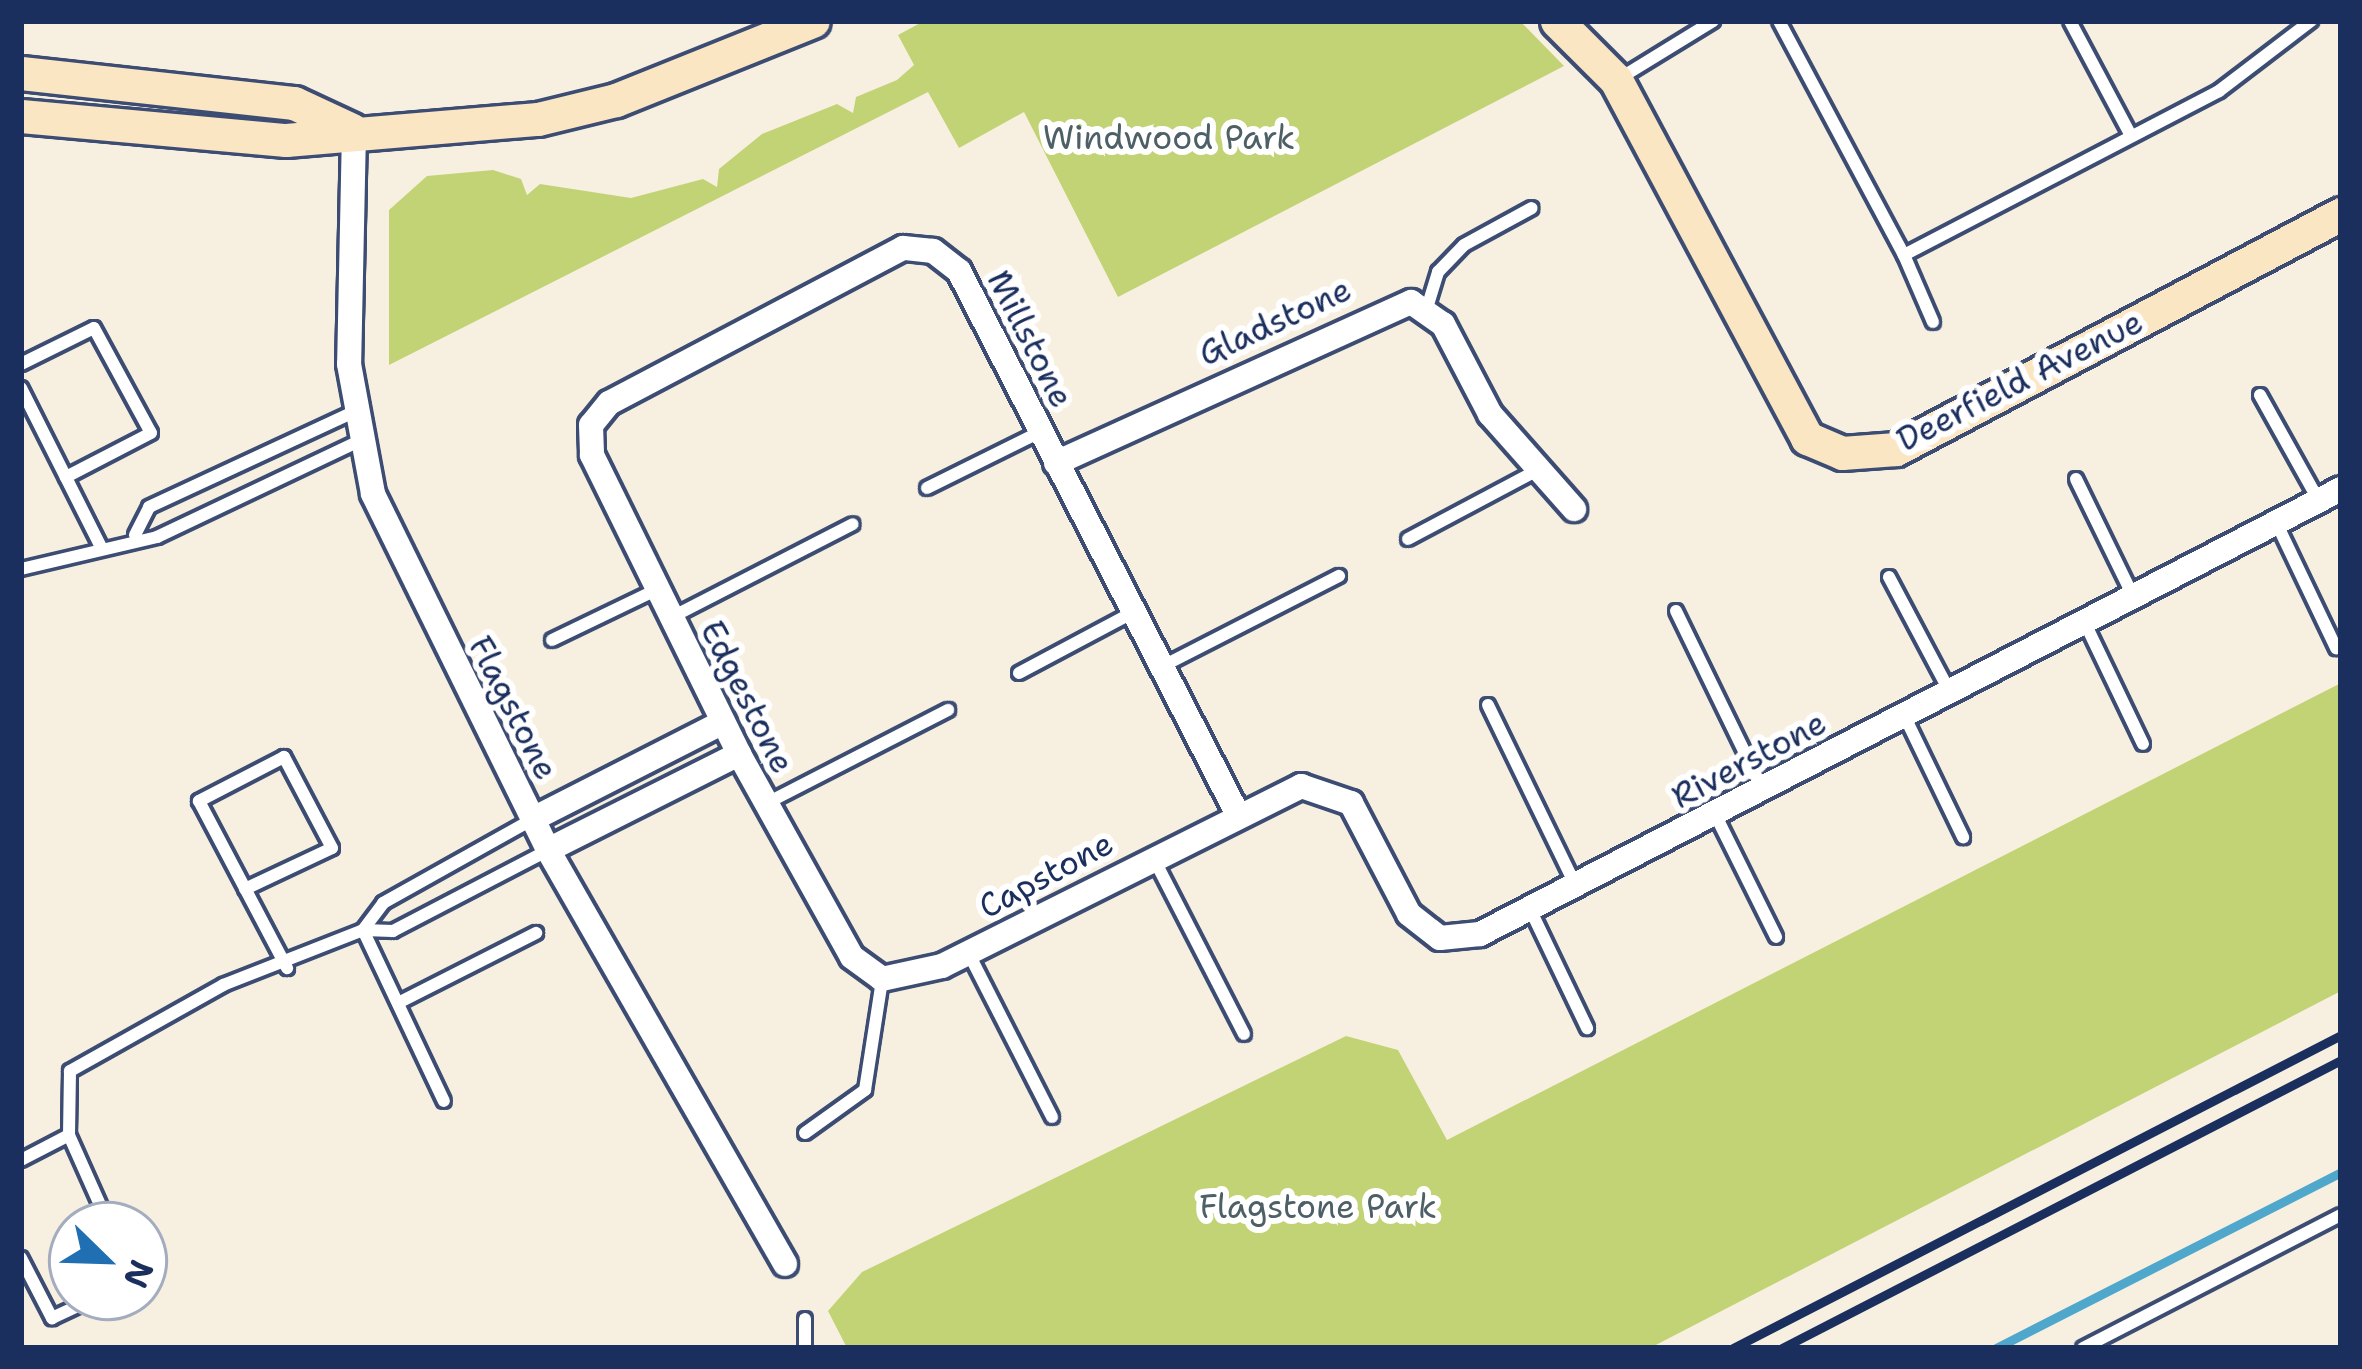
<!DOCTYPE html>
<html>
<head>
<meta charset="utf-8">
<style>
	body { margin:0 }
	#map { position:relative; width:2362px; height:1369px; overflow:hidden; background:#f7f0e1; font-family:"Shantell Sans",sans-serif }
	div>[style] { position:absolute }
	[style*='--x'] { left:calc(var(--x)*1px); top:calc(var(--y)*1px); width:calc(var(--w)*1px); rotate:calc(var(--a)*1deg) }
	.green>* { inset:0; background:#c2d376 }
	.stream>* { height:9px; margin:-4.5px; padding:0 4.5px; transform-origin:4.5px; border-radius:4.5px; background:#4fa8cc }
	.roads { filter:drop-shadow(3px 0 #3c4c72) drop-shadow(-3px 0 #3c4c72) drop-shadow(0 3px #3c4c72) drop-shadow(0 -3px #3c4c72) }
	.lane>* { height:12px; margin:-6px; padding:0 6px; transform-origin:6px; border-radius:6px; background:#fff }
	.street>* { height:24px; margin:-12px; padding:0 12px; transform-origin:12px; border-radius:12px; background:#fff }
	.secondary>* { height:33px; margin:-16.5px; padding:0 16.5px; transform-origin:16.5px; border-radius:16.5px; background:#fbe6c4 }
	.rail>* { height:9px; margin:-4.5px; padding:0 4.5px; transform-origin:4.5px; border-radius:4.5px; background:#1b2f5e }
	span { translate:-50% -50%; white-space:nowrap; text-align:center; line-height:1.15; -webkit-text-stroke:12px #fff; paint-order:stroke }
	.park-label { font-size:33px; color:#4d6065 }
	.street-label { font-size:33px; color:#1b2f5e }
	.frame { position:absolute; inset:0; border:24px solid #1b2f5e; pointer-events:none }
	.north { position:absolute; left:48px; top:1201px; width:120px; height:120px; box-sizing:border-box; background:#fff; border:3px solid #a4acbf; border-radius:50%; rotate:113deg; font-size:33px; font-weight:700; line-height:48px; text-align:center; color:#1b2f5e }
	.north::after { content:''; display:block; margin:auto; width:42px; height:54px; background:#1f6fb2; clip-path:polygon(50% 0,100% 100%,50% 72%,0 100%) }
</style>
</head>
<body>
<div id="map">
	<div class="green">
		<i style="clip-path:polygon(924px 21px,1520px 21px,1564px 66px,1118px 297px,1024px 112px,959px 148px,928px 92px,389px 365px,389px 210px,427px 176px,493px 170px,521px 179px,527px 195px,540px 184px,631px 198px,703px 179px,717px 187px,719px 169px,762px 134px,837px 104px,853px 113px,856px 97px,897px 80px,914px 65px,898px 35px)"></i>
		<i style="clip-path:polygon(2341px 683px,2341px 991px,1650px 1348px,847px 1348px,828px 1311px,862px 1272px,1346px 1036px,1398px 1050px,1447px 1140px)"></i>
	</div>
	<div class="stream">
		<i style="--x:1996;--y:1348;--w:387;--a:-27"></i>
	</div>
	<div class="roads">
		<div class="lane">
			<i style="--x:1779;--y:21;--w:265;--a:61.9"></i>
			<i style="--x:1904;--y:255;--w:355;--a:-27.5"></i>
			<i style="--x:2219;--y:91;--w:116;--a:-37.3"></i>
			<i style="--x:2070;--y:21;--w:128;--a:62"></i>
			<i style="--x:1617;--y:80;--w:113;--a:-31.6"></i>
			<i style="--x:1904;--y:255;--w:73;--a:66.6"></i>
			<i style="--x:1427;--y:308;--w:38;--a:-73"></i>
			<i style="--x:1438;--y:272;--w:37;--a:-46"></i>
			<i style="--x:1464;--y:245;--w:77;--a:-28.6"></i>
			<i style="--x:21;--y:364;--w:81;--a:-26.3"></i>
			<i style="--x:94;--y:328;--w:119;--a:61.5"></i>
			<i style="--x:151;--y:433;--w:96;--a:152.6"></i>
			<i style="--x:21;--y:388;--w:178;--a:63.3"></i>
			<i style="--x:2260;--y:395;--w:121;--a:60.9"></i>
			<i style="--x:2076;--y:479;--w:130;--a:64"></i>
			<i style="--x:927;--y:488;--w:126;--a:-26.4"></i>
			<i style="--x:2276;--y:522;--w:140;--a:64.5"></i>
			<i style="--x:135;--y:535;--w:31;--a:-63"></i>
			<i style="--x:149;--y:507;--w:228;--a:-24.9"></i>
			<i style="--x:1408;--y:539;--w:143;--a:-28"></i>
			<i style="--x:21;--y:569;--w:140;--a:-13.2"></i>
			<i style="--x:157;--y:537;--w:226;--a:-25.4"></i>
			<i style="--x:1889;--y:577;--w:130;--a:62.1"></i>
			<i style="--x:1676;--y:611;--w:197;--a:64.1"></i>
			<i style="--x:672;--y:617;--w:203;--a:-27.2"></i>
			<i style="--x:2085;--y:623;--w:134;--a:64.4"></i>
			<i style="--x:552;--y:640;--w:113;--a:-25.7"></i>
			<i style="--x:1161;--y:667;--w:200;--a:-27.1"></i>
			<i style="--x:1019;--y:673;--w:128;--a:-28"></i>
			<i style="--x:1488;--y:705;--w:201;--a:64.1"></i>
			<i style="--x:1904;--y:715;--w:136;--a:64.2"></i>
			<i style="--x:765;--y:804;--w:206;--a:-27.2"></i>
			<i style="--x:1716;--y:816;--w:135;--a:63.6"></i>
			<i style="--x:1153;--y:857;--w:199;--a:62.8"></i>
			<i style="--x:245;--y:889;--w:96;--a:-25.2"></i>
			<i style="--x:332;--y:848;--w:103;--a:-117.8"></i>
			<i style="--x:284;--y:757;--w:96;--a:152.6"></i>
			<i style="--x:199;--y:801;--w:189;--a:62.2"></i>
			<i style="--x:1531;--y:911;--w:130;--a:64.4"></i>
			<i style="--x:363;--y:930;--w:34;--a:-53"></i>
			<i style="--x:383;--y:903;--w:172;--a:-29.2"></i>
			<i style="--x:363;--y:930;--w:189;--a:64.7"></i>
			<i style="--x:969;--y:954;--w:183;--a:63"></i>
			<i style="--x:398;--y:1003;--w:155;--a:-26.9"></i>
			<i style="--x:805;--y:1133;--w:74;--a:-35.6"></i>
			<i style="--x:865;--y:1090;--w:111;--a:-81.2"></i>
			<i style="--x:21;--y:1160;--w:54;--a:-27.5"></i>
			<i style="--x:109;--y:1225;--w:98;--a:-114"></i>
			<i style="--x:69;--y:1135;--w:64;--a:-89.1"></i>
			<i style="--x:70;--y:1071;--w:176;--a:-29.3"></i>
			<i style="--x:223;--y:985;--w:150;--a:-21.4"></i>
			<i style="--x:363;--y:930;--w:30;--a:2"></i>
			<i style="--x:393;--y:931;--w:174;--a:-27.5"></i>
			<i style="--x:21;--y:1258;--w:68;--a:62.7"></i>
			<i style="--x:52;--y:1318;--w:50;--a:-25"></i>
			<i style="--x:805;--y:1319;--w:29;--a:90"></i>
			<i style="--x:2083;--y:1348;--w:290;--a:-27.3"></i>
		</div>
		<div class="street">
			<i style="--x:354;--y:131;--w:233;--a:91.2"></i>
			<i style="--x:349;--y:364;--w:132;--a:79.5"></i>
			<i style="--x:373;--y:494;--w:397;--a:63.8"></i>
			<i style="--x:548;--y:850;--w:477;--a:60.2"></i>
			<i style="--x:1056;--y:463;--w:390;--a:-24.4"></i>
			<i style="--x:1411;--y:302;--w:39;--a:35"></i>
			<i style="--x:1443;--y:324;--w:102;--a:62.4"></i>
			<i style="--x:1490;--y:414;--w:127;--a:48.5"></i>
			<i style="--x:1237;--y:813;--w:609;--a:-117.15"></i>
			<i style="--x:959;--y:271;--w:33;--a:-142"></i>
			<i style="--x:933;--y:251;--w:30;--a:-174"></i>
			<i style="--x:903;--y:248;--w:332;--a:152.2"></i>
			<i style="--x:609;--y:403;--w:28;--a:129"></i>
			<i style="--x:591;--y:425;--w:30;--a:88"></i>
			<i style="--x:592;--y:455;--w:333;--a:63.8"></i>
			<i style="--x:739;--y:754;--w:232;--a:60.9"></i>
			<i style="--x:852;--y:957;--w:37;--a:36"></i>
			<i style="--x:882;--y:979;--w:61;--a:-12.2"></i>
			<i style="--x:942;--y:966;--w:402;--a:-26.6"></i>
			<i style="--x:1301;--y:786;--w:53;--a:18.8"></i>
			<i style="--x:1351;--y:803;--w:125;--a:62.4"></i>
			<i style="--x:1409;--y:914;--w:39;--a:38"></i>
			<i style="--x:1440;--y:938;--w:40;--a:-5.7"></i>
			<i style="--x:1480;--y:934;--w:969;--a:-27.33"></i>
			<i style="--x:533;--y:819;--w:213;--a:-27"></i>
			<i style="--x:548;--y:850;--w:214;--a:-26.7"></i>
		</div>
		<div class="secondary">
			<i style="--x:1557;--y:21;--w:83;--a:45"></i>
			<i style="--x:1616;--y:80;--w:406;--a:61.9"></i>
			<i style="--x:1807;--y:438;--w:38;--a:23"></i>
			<i style="--x:1842;--y:453;--w:54;--a:-4.2"></i>
			<i style="--x:1896;--y:449;--w:503;--a:-27.84"></i>
			<i style="--x:21;--y:73;--w:275;--a:6.3"></i>
			<i style="--x:294;--y:103;--w:64;--a:25"></i>
			<i style="--x:21;--y:116;--w:266;--a:5.2"></i>
			<i style="--x:286;--y:140;--w:253;--a:-4.8"></i>
			<i style="--x:538;--y:119;--w:80;--a:-13.7"></i>
			<i style="--x:616;--y:100;--w:212;--a:-21.9"></i>
		</div>
	</div>
	<div class="rail">
		<i style="--x:1733;--y:1348;--w:684;--a:-27.24"></i>
		<i style="--x:1782;--y:1348;--w:629;--a:-27.26"></i>
	</div>
	<div class="park-label">
		<span style="left:1169px;top:138px">Windwood Park</span>
		<span style="left:1318px;top:1207px">Flagstone Park</span>
	</div>
	<div class="street-label">
		<span style="left:1275px;top:322px;rotate:-25deg">Gladstone</span>
		<span style="left:1030px;top:339px;rotate:63deg">Millstone</span>
		<span style="left:2020px;top:381px;rotate:-27deg">Deerfield Avenue</span>
		<span style="left:747px;top:697px;rotate:63deg">Edgestone</span>
		<span style="left:513px;top:708px;rotate:63deg">Flagstone</span>
		<span style="left:1749px;top:760px;rotate:-28deg">Riverstone</span>
		<span style="left:1046px;top:875px;rotate:-28deg">Capstone</span>
	</div>
	<div class="frame"></div>
	<div class="north">N</div>
</div>
</body>
</html>
